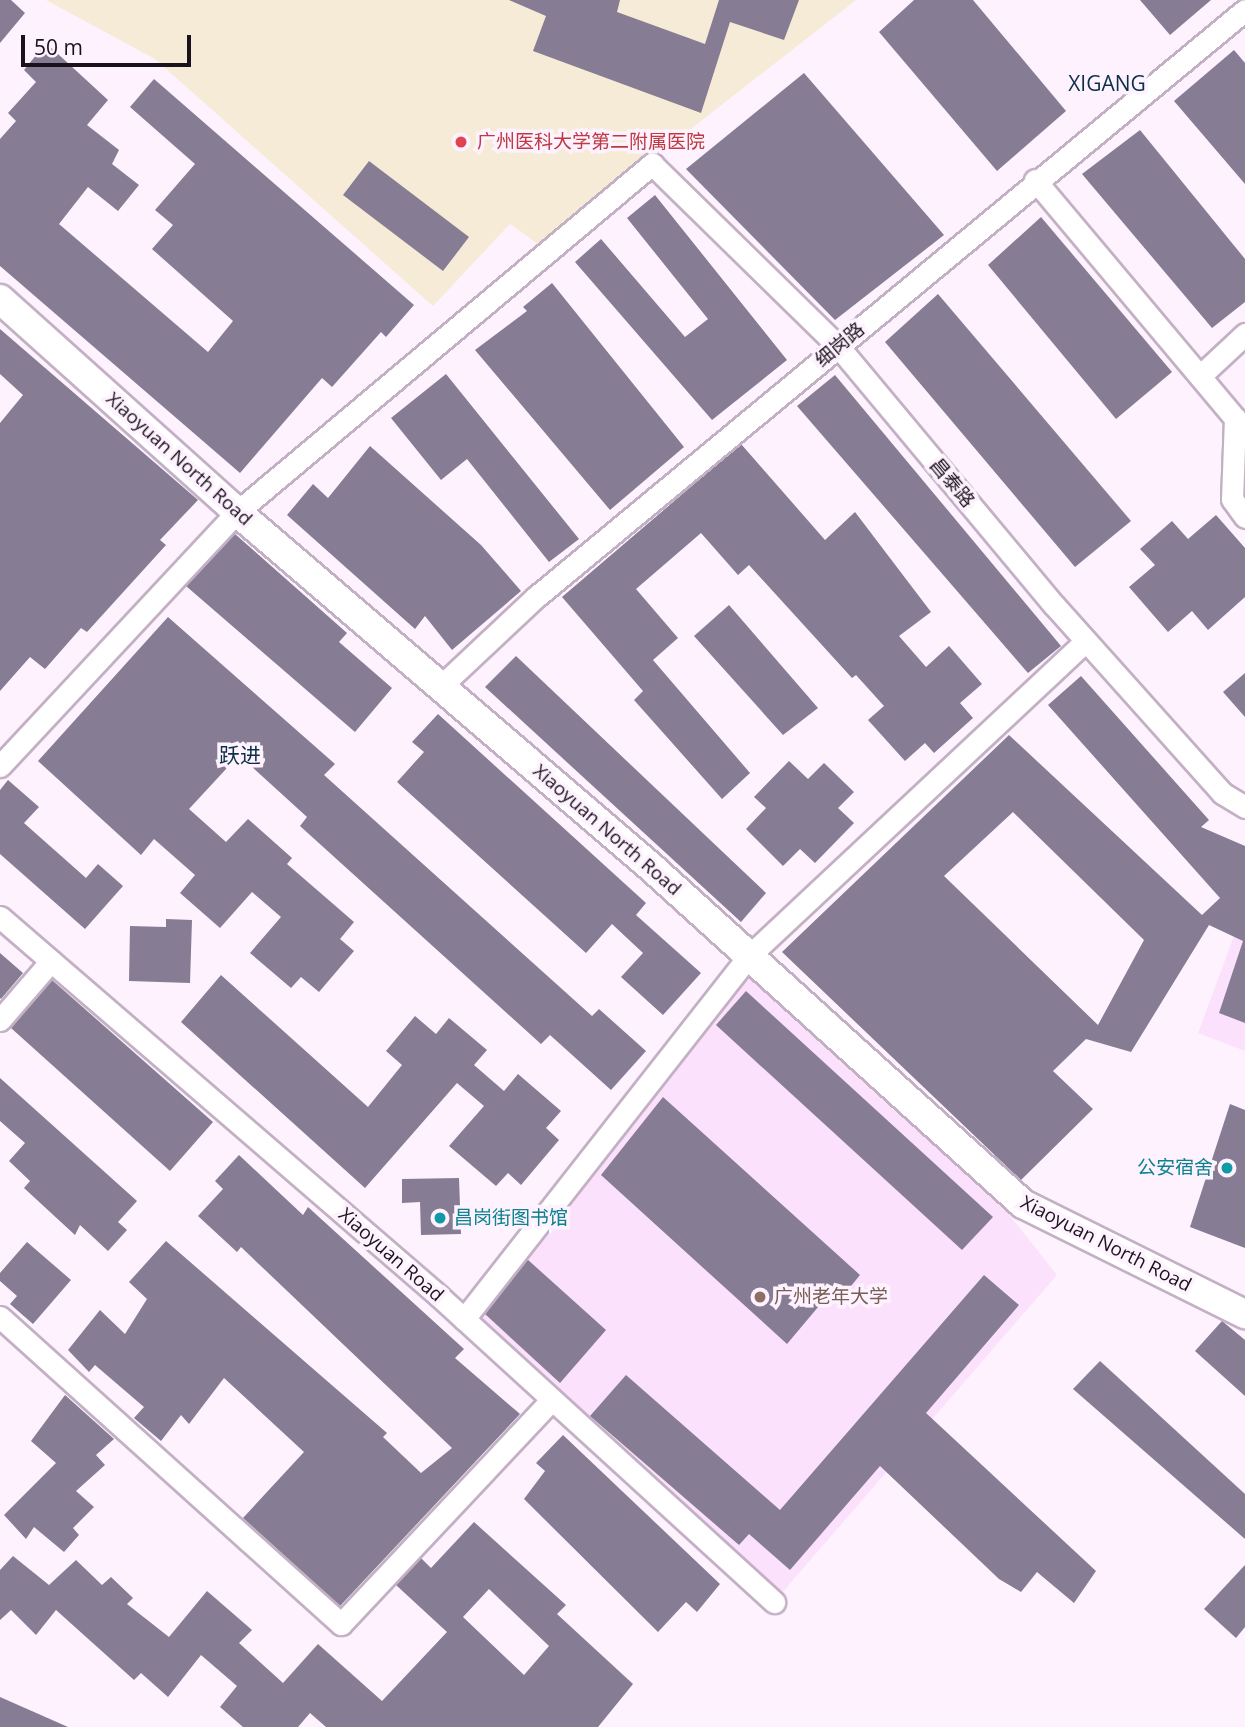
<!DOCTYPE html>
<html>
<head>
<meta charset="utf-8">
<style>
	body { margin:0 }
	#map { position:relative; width:1245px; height:1727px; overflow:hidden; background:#fef2ff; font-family:"Open Sans","Noto Sans SC",sans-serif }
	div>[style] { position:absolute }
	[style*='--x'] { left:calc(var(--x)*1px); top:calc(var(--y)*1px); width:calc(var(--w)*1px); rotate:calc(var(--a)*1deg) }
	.built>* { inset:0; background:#fbe1fc }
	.medical>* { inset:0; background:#f6ebd6 }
	.building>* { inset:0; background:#867c93 }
	.roads { filter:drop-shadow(2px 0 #c4b0c5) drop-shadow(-2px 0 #c4b0c5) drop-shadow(0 2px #c4b0c5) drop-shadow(0 -2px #c4b0c5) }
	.street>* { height:21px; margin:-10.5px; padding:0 10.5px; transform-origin:10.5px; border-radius:10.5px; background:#fff }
	.secondary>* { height:28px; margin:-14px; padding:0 14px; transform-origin:14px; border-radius:14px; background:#fff }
	.dots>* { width:19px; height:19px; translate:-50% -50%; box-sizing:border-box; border:4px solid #fef2ff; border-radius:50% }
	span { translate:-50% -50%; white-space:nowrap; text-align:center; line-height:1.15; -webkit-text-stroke:7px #fef2ff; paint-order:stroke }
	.health-label { font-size:19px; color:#be3a42 }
	.left { translate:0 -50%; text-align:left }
	.street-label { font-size:19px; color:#1b131b }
	.culture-label { font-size:19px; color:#0d838f }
	.right { translate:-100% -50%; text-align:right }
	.education-label { font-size:19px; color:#785e54 }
	.neighbourhood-label { font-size:21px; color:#0b2f48 }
	.scale { position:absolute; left:21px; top:35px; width:170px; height:32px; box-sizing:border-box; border:4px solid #1b131b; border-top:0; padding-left:9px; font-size:21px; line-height:24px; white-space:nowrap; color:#1b131b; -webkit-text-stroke:5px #fef2ff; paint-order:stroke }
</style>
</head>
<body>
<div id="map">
	<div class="built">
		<i style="clip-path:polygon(1245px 906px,1245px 1051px,1198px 1033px)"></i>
		<i style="clip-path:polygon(749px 956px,1003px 1207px,1057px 1275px,774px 1602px,464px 1319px)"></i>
	</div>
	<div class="medical">
		<i style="clip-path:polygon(46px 0,856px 0,541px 246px,510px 224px,433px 306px,155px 59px)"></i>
	</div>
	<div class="building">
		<i style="clip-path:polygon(0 0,11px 0,25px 13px,0 43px)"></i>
		<i style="clip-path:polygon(509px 0,620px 0,617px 12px,705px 44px,719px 0,799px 0,784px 40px,730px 22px,701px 113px,533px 51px,546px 16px)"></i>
		<i style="clip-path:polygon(914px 0,973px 0,1066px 111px,997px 171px,879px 32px)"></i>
		<i style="clip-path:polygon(1140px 0,1211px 0,1170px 35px)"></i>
		<i style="clip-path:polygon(46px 43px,108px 100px,87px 125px,119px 150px,112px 164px,139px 185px,118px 211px,88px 187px,59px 224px,208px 352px,233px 321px,152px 249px,173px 225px,155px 210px,195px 164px,130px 107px,154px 79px,414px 305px,386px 337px,381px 332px,332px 387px,322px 378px,240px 473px,0 266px,0 139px,16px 121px,8px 113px,36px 82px,24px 70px)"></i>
		<i style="clip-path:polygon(1234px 50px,1245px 63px,1245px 184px,1174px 101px)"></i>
		<i style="clip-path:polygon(804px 73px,944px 235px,835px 320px,686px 169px)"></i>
		<i style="clip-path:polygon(1140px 130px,1245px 259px,1245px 302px,1212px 328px,1082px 174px)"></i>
		<i style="clip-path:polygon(369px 161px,469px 237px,443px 271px,343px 195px)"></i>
		<i style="clip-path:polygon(655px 195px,787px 360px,712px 420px,575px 262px,601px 239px,685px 337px,708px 319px,627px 218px)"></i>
		<i style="clip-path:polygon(1041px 217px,1172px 372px,1116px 419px,988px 265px)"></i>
		<i style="clip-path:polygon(552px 283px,684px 447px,610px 510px,475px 350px,527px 311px,523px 307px)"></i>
		<i style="clip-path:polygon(938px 294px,1131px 521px,1075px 567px,885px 342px)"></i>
		<i style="clip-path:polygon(0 329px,198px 500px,160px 540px,166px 545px,87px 632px,81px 628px,45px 669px,30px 657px,0 691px,0 423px,23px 395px,0 374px)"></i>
		<i style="clip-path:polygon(446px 374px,579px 539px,549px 562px,467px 459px,441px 480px,391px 418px)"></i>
		<i style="clip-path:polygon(835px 375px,1061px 646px,1028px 673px,797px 406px)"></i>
		<i style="clip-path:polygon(741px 444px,825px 540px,855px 512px,931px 612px,899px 636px,926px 667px,949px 646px,982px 684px,960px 703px,973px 718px,934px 753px,925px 743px,905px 761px,868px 720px,884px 706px,856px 675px,852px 678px,749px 565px,738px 575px,701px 533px,636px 589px,678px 638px,653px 660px,750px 773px,722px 799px,634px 700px,643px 691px,562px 597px)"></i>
		<i style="clip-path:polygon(370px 446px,481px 545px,521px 591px,452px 650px,425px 616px,415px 629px,287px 515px,313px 484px,328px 498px)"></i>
		<i style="clip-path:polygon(1216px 515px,1245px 548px,1245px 597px,1208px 630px,1192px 611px,1168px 632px,1129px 587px,1155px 565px,1140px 549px,1172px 521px,1188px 539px)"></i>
		<i style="clip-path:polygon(235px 534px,347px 633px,339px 642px,392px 688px,355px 732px,186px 586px)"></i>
		<i style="clip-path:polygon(729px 605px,818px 708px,783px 735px,694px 636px)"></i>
		<i style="clip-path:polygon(168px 617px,335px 764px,324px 775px,592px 1016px,599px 1009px,646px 1051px,611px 1090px,550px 1035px,541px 1044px,300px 826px,307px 817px,239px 755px,189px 809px,226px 842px,248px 819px,292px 858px,287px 864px,354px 922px,340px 939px,354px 951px,319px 992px,301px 977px,291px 988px,250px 953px,281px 917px,252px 892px,220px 928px,180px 893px,195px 875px,154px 839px,141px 855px,38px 761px)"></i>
		<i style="clip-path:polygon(516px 656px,766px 893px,741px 922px,485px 687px)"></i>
		<i style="clip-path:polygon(1245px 673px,1245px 717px,1223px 692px)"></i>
		<i style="clip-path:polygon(evenodd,1081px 676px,1209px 820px,1201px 827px,1245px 846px,1245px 1023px,1219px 1013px,1243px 941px,1209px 925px,1131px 1052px,1086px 1039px,1053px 1071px,1093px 1109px,1021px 1180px,782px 952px,1009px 735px,1202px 915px,1220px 898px,1048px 705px,1081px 676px,1013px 812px,1144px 940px,1098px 1025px,944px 876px,1013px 812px)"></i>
		<i style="clip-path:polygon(438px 714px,646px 903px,636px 915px,701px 973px,663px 1015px,621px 977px,643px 953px,612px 924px,586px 953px,397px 782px,424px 752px,412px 742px)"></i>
		<i style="clip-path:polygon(789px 761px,808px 779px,824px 763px,854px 792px,838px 808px,854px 823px,815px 863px,800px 849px,783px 866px,746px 829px,766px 808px,754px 797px)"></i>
		<i style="clip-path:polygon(8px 780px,39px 807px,24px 823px,86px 878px,98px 864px,123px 886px,85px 929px,0 854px,0 790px)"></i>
		<i style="clip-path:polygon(166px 919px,192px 920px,190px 983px,129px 981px,130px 926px,166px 927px)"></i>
		<i style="clip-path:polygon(0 953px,23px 973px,1px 999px,0 998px)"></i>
		<i style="clip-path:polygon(221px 975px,368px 1107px,402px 1065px,386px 1051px,415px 1016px,436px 1034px,449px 1018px,487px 1050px,474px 1065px,504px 1091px,518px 1074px,561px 1111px,546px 1128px,559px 1140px,521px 1185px,508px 1173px,496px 1186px,449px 1146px,484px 1106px,457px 1083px,365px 1188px,181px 1022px)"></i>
		<i style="clip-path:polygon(52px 980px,213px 1122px,170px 1171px,11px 1028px)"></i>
		<i style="clip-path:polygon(746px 991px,993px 1217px,962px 1250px,716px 1025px)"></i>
		<i style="clip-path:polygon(0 1078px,137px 1201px,118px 1222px,127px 1230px,108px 1251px,80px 1225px,75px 1235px,24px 1188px,30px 1181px,9px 1161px,25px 1143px,0 1121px)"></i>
		<i style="clip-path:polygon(663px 1097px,860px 1275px,838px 1302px,829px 1294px,787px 1344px,601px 1175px)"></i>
		<i style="clip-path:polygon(1230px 1104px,1245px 1110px,1245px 1248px,1190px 1227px)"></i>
		<i style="clip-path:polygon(239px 1155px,303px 1215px,308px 1207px,464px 1349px,455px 1358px,520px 1414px,340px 1606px,243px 1518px,304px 1452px,224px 1378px,189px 1424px,181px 1415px,161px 1441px,134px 1418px,144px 1407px,95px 1365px,89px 1372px,68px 1350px,100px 1310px,125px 1334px,147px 1299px,129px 1282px,166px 1241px,387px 1433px,383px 1437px,421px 1473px,452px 1448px,241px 1247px,237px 1252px,198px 1216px,223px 1189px,215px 1181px)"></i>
		<i style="clip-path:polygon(459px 1178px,461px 1234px,421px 1235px,420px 1202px,402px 1203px,402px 1179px)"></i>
		<i style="clip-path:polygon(27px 1242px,71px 1280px,33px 1324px,10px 1304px,17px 1296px,0 1281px,0 1273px)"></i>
		<i style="clip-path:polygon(527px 1259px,606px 1330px,560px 1383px,485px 1314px)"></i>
		<i style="clip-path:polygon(984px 1275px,1019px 1305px,926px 1413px,1096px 1571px,1074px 1603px,1037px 1572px,1021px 1592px,999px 1579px,880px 1466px,790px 1570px,749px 1534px,739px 1545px,590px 1416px,626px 1375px,780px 1510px)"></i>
		<i style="clip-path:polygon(1222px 1321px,1245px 1340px,1245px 1396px,1195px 1351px)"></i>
		<i style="clip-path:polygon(1100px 1361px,1245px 1494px,1245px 1539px,1073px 1389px)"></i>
		<i style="clip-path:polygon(65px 1395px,114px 1439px,96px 1455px,105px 1465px,76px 1491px,94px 1507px,73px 1528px,79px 1535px,64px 1552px,34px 1527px,26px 1539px,4px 1515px,56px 1463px,31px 1441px)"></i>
		<i style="clip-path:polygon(563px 1435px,720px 1584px,697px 1612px,686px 1602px,658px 1632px,524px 1499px,545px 1471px,536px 1463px)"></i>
		<i style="clip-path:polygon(evenodd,474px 1522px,566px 1605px,557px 1614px,633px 1684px,598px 1727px,326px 1727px,310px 1713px,298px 1727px,243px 1727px,220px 1707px,237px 1686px,201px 1655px,168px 1697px,141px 1673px,134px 1680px,56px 1610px,36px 1635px,11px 1610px,0 1620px,0 1570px,13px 1556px,49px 1585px,76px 1560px,102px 1585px,111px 1577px,133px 1598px,127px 1604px,169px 1637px,207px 1591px,252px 1630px,239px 1643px,283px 1683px,318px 1644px,382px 1701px,447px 1632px,396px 1585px,421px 1558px,431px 1568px,474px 1522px,489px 1589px,549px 1646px,524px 1675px,463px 1617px,489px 1589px)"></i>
		<i style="clip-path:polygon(1245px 1565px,1245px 1627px,1236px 1638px,1204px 1609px)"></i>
		<i style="clip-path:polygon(0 1697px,68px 1727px,0 1727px)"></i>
	</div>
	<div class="roads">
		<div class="street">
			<i style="--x:1035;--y:180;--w:311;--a:50"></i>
			<i style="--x:1235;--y:418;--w:81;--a:92.1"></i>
			<i style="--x:1232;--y:499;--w:22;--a:54"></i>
			<i style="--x:1200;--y:376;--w:62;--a:-43"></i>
			<i style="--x:440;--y:687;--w:132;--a:-43.2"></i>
			<i style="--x:536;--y:597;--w:920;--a:-39.62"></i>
			<i style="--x:0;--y:766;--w:347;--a:-47"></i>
			<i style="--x:237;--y:512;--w:542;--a:-39.98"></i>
			<i style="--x:652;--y:164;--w:260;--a:44.4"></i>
			<i style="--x:838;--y:346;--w:337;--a:50.2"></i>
			<i style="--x:1054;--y:605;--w:252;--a:48.2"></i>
			<i style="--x:1222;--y:793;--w:27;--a:31"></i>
			<i style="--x:0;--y:917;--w:580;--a:40.8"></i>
			<i style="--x:439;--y:1296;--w:454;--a:42.4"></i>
			<i style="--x:0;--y:1020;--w:78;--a:-49.2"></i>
			<i style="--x:0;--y:1317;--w:459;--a:42"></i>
			<i style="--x:341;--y:1624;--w:308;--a:-46.8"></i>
			<i style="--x:464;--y:1319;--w:462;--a:-51.9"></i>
			<i style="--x:749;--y:956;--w:461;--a:-43.1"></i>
		</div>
		<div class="secondary">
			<i style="--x:0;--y:299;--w:319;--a:41.9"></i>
			<i style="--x:237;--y:512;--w:545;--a:40.61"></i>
			<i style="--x:651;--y:867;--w:502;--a:42.17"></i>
			<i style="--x:1023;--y:1204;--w:248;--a:26.4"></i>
		</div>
	</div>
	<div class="dots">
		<i style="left:461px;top:142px;background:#e0444e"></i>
		<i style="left:1227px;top:1168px;background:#0f9aa8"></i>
		<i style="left:440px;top:1218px;background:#0f9aa8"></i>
		<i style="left:760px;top:1297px;background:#8d6e63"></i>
	</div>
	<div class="health-label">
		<span class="left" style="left:477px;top:142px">广州医科大学第二附属医院</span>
	</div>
	<div class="street-label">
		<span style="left:840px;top:345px;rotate:-40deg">细岗路</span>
		<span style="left:179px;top:459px;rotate:42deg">Xiaoyuan North Road</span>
		<span style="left:952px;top:483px;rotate:50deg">昌泰路</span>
		<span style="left:607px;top:830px;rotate:41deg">Xiaoyuan North Road</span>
		<span style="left:1106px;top:1244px;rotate:27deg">Xiaoyuan North Road</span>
		<span style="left:391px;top:1255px;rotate:41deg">Xiaoyuan Road</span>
	</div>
	<div class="culture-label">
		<span class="right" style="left:1213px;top:1168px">公安宿舍</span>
		<span class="left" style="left:454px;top:1218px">昌岗街图书馆</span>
	</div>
	<div class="education-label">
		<span class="left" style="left:774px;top:1297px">广州老年大学</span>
	</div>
	<div class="neighbourhood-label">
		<span style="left:1107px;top:83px">XIGANG</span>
		<span style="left:240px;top:755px">跃进</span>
	</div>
	<div class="scale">50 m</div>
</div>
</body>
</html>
